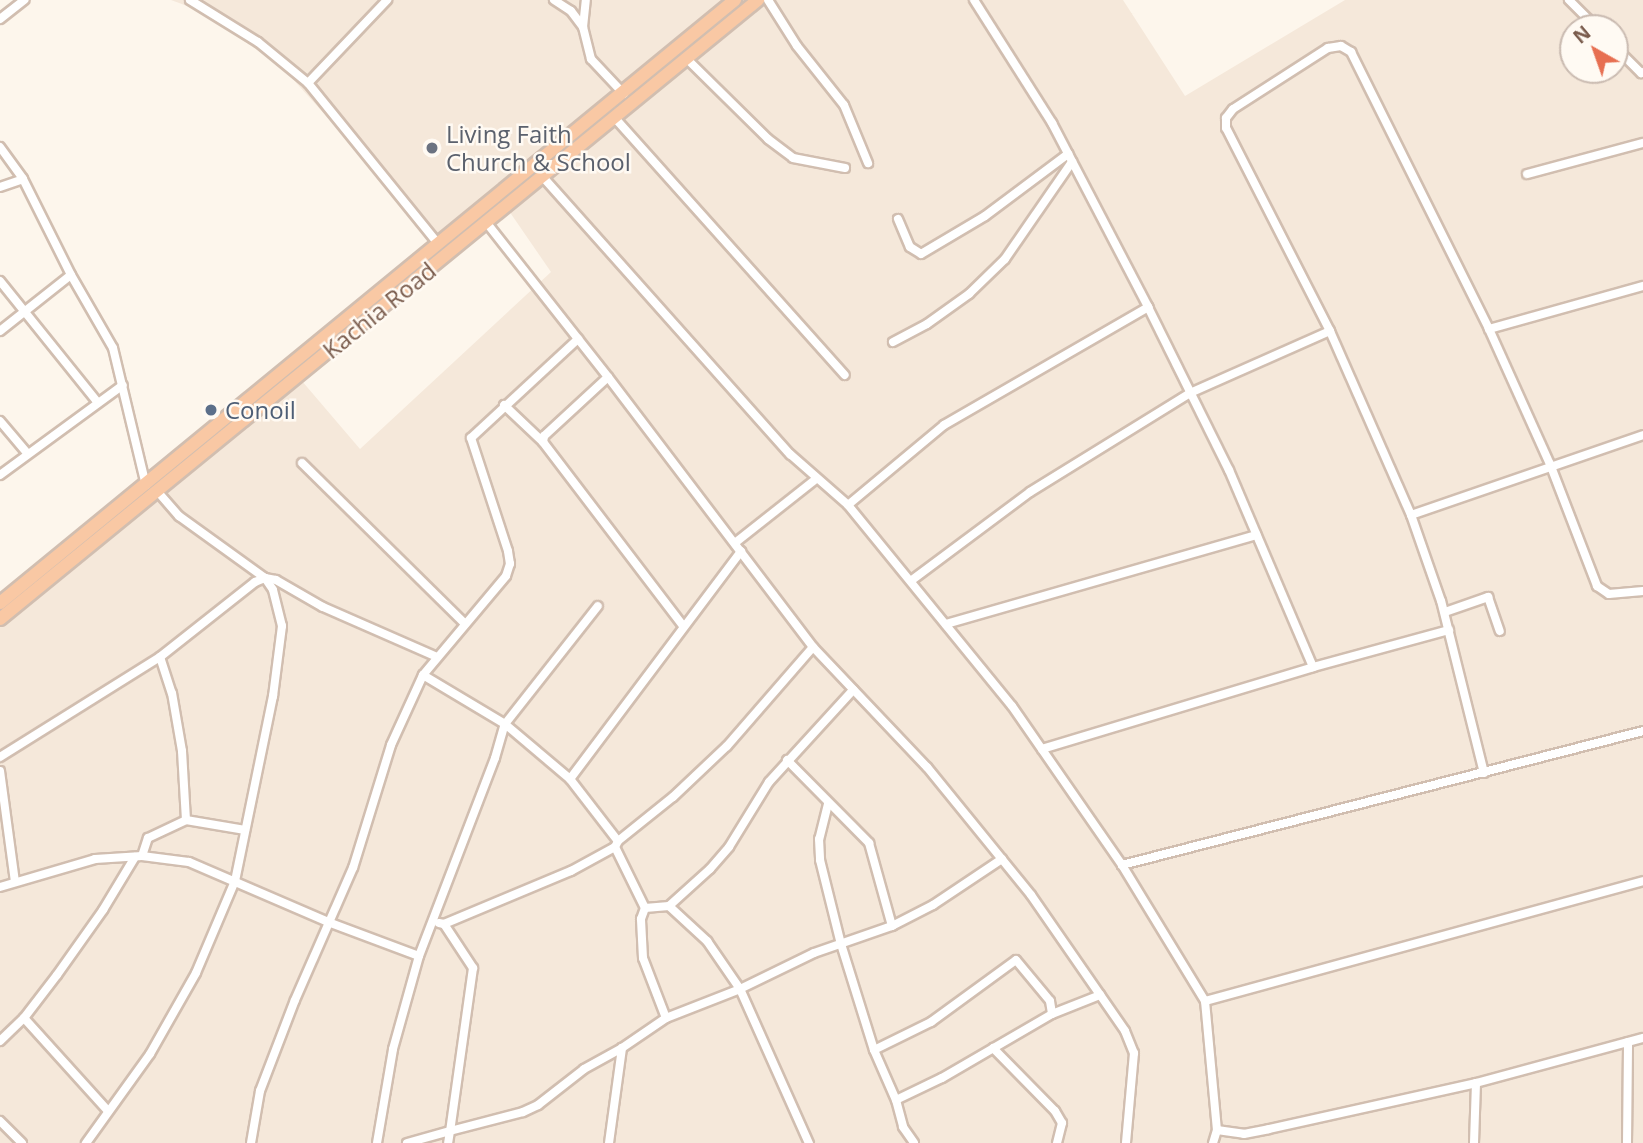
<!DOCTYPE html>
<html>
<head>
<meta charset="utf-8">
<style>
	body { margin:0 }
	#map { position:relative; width:1643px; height:1143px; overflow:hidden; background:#fdf6ec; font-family:"Open Sans",sans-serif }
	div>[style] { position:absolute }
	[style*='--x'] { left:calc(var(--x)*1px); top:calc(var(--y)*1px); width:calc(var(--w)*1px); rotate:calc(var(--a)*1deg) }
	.residential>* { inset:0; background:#f5e8da }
	.roads { filter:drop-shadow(2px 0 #d1beb0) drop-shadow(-2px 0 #d1beb0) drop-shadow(0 2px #d1beb0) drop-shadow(0 -2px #d1beb0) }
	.minor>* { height:8px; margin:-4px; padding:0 4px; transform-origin:4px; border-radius:4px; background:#fff }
	.trunk>* { height:12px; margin:-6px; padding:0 6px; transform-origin:6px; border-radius:6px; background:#f9c8a4 }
	.dots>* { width:19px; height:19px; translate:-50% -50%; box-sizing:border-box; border:4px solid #fffaf3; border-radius:50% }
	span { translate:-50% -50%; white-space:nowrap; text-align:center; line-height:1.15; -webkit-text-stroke:5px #fffaf3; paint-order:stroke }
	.worship-label { font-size:24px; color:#5b616d }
	.left { translate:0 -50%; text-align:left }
	.street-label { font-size:24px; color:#7a5c4d }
	.service-label { font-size:24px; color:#4e5e75 }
	.north { position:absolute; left:1559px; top:14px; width:70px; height:70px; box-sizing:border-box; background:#fffaf3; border:2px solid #cabbb1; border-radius:50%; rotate:320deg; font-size:19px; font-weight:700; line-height:28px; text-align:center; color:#7a5c4d }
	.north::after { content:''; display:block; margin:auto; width:24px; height:32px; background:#e76f51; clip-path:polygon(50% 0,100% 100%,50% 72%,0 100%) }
</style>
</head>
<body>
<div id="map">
	<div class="residential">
		<i style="clip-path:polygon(171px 0,724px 0,676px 47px,440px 242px,281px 66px,198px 10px)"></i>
		<i style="clip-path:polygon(evenodd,743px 0,1123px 0,1185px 96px,1345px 0,1643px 0,1643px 1143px,0 1143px,0 620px,290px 367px,360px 449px,551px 272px,507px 208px,743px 0,1573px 28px,1615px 28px,1615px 70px,1573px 70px,1573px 28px)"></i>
	</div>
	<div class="roads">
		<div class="minor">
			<i style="--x:190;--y:0;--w:80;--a:31.7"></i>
			<i style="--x:258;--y:42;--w:65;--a:39.4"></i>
			<i style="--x:308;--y:83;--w:208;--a:51"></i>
			<i style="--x:554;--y:0;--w:20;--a:33"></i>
			<i style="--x:571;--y:11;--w:20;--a:53"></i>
			<i style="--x:583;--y:27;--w:33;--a:76"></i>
			<i style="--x:591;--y:59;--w:48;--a:46.7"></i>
			<i style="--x:768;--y:0;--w:54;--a:57.8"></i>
			<i style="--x:797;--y:46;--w:75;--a:51.5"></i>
			<i style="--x:844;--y:105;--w:63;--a:67.5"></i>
			<i style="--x:974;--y:0;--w:146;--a:57.6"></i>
			<i style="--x:1052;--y:123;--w:208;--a:62.4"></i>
			<i style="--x:1148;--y:307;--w:182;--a:63.6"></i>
			<i style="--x:1229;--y:470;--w:214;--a:66.9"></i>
			<i style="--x:1569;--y:0;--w:40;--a:45"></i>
			<i style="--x:0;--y:19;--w:31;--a:-38"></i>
			<i style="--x:583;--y:27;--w:27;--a:-84"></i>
			<i style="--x:1615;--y:47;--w:37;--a:45"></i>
			<i style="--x:1641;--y:73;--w:2;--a:-27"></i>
			<i style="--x:686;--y:58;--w:115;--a:44.6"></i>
			<i style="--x:768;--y:139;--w:31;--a:37"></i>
			<i style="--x:793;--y:158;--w:53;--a:10.9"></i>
			<i style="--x:308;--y:83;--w:115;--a:-46.4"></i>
			<i style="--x:614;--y:117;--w:346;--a:48.2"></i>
			<i style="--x:0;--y:147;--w:39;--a:54"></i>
			<i style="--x:23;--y:179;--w:107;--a:63.4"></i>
			<i style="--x:71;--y:275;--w:84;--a:60.1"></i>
			<i style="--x:113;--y:348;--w:141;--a:76.5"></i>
			<i style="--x:1527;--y:174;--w:120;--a:-15"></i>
			<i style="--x:542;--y:176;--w:373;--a:48.3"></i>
			<i style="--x:790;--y:454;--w:77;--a:41.3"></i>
			<i style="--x:848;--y:505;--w:259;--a:50.8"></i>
			<i style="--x:1012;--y:706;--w:193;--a:55.3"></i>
			<i style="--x:1122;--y:865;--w:159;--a:58.6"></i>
			<i style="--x:1205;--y:1001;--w:130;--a:84.7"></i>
			<i style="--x:1217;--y:1130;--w:14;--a:107"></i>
			<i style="--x:0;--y:187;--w:24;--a:-19"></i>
			<i style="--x:898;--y:219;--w:30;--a:67"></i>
			<i style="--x:910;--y:247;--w:13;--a:32"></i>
			<i style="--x:921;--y:254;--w:74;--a:-30.7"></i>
			<i style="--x:985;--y:216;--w:104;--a:-36.8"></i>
			<i style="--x:486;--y:222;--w:197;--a:51.8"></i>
			<i style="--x:608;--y:377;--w:339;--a:52.8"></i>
			<i style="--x:813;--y:647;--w:166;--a:46.5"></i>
			<i style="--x:927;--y:767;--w:165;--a:50.9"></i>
			<i style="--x:1031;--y:895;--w:165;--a:55.3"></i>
			<i style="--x:1125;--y:1031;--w:24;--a:68"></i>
			<i style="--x:1134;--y:1053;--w:90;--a:95.1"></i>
			<i style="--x:0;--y:281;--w:156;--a:51.2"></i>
			<i style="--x:1643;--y:286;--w:160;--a:164.4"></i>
			<i style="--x:1489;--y:329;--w:148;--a:65.7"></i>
			<i style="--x:1550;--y:464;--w:131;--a:68.9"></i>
			<i style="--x:1597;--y:586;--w:14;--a:34"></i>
			<i style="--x:1609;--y:594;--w:34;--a:-5"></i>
			<i style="--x:0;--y:331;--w:90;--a:-38.3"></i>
			<i style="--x:893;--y:342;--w:38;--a:-28"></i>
			<i style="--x:927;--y:324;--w:52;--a:-35.5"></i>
			<i style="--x:969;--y:294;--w:50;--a:-44.2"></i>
			<i style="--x:1005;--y:259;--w:118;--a:-55.4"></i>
			<i style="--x:608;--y:377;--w:87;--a:137.3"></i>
			<i style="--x:544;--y:436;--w:6;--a:99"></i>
			<i style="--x:543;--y:442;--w:231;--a:52.7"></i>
			<i style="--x:504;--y:405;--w:54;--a:43.5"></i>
			<i style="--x:0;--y:421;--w:43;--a:49.7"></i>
			<i style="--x:302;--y:463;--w:229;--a:44.6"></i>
			<i style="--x:0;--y:475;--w:152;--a:-36.2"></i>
			<i style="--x:158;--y:492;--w:32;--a:49"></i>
			<i style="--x:179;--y:516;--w:106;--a:35.8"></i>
			<i style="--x:265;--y:578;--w:11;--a:10"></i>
			<i style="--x:276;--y:580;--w:54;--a:29.9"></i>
			<i style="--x:323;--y:607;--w:124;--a:23.7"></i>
			<i style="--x:848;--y:505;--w:125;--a:-39.8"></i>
			<i style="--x:944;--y:425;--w:236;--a:-30"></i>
			<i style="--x:1411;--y:515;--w:245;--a:-19"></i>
			<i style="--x:735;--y:543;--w:103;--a:-38.3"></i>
			<i style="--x:912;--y:580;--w:147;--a:-36.7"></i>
			<i style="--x:1030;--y:492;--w:188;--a:-31.7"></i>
			<i style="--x:1190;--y:393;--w:153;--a:-23.9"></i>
			<i style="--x:1445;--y:612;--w:46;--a:-19.2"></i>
			<i style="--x:1488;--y:597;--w:36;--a:71"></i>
			<i style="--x:946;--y:624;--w:323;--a:-16"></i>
			<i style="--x:160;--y:657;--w:38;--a:72"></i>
			<i style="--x:172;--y:693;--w:59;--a:80.2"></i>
			<i style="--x:182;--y:751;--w:69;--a:86.7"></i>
			<i style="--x:186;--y:820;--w:60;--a:9.6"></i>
			<i style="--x:423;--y:675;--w:96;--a:30.9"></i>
			<i style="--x:505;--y:724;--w:85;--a:40.2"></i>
			<i style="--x:570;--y:779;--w:78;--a:52.3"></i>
			<i style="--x:1042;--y:749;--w:283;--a:-16.8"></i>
			<i style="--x:1313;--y:667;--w:141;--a:-15.2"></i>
			<i style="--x:0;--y:757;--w:189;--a:-32"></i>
			<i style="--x:160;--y:657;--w:121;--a:-38.3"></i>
			<i style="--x:255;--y:582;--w:11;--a:-22"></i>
			<i style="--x:265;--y:578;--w:14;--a:56"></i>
			<i style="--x:273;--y:590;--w:37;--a:76"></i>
			<i style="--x:282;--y:626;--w:71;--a:97.3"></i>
			<i style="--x:273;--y:696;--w:189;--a:101.6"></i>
			<i style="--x:235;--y:881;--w:100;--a:113"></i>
			<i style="--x:196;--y:973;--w:93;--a:119.6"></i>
			<i style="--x:150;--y:1054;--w:110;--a:125.7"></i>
			<i style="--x:787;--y:760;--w:117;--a:45.3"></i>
			<i style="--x:869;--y:843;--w:86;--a:74.5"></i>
			<i style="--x:0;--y:771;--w:112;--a:82.3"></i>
			<i style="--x:1484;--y:773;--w:177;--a:-104"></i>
			<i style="--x:1441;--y:601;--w:91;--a:-109.2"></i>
			<i style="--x:1411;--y:515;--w:201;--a:-113.8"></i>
			<i style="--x:1330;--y:331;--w:228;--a:-117.1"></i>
			<i style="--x:1226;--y:128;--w:10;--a:-90"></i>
			<i style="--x:1226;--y:118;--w:11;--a:-52"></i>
			<i style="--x:1233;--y:109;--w:113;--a:-32.7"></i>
			<i style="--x:1328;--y:48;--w:13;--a:-9"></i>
			<i style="--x:1341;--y:46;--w:12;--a:31"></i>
			<i style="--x:1351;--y:52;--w:309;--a:63.5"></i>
			<i style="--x:570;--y:779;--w:285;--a:-53.1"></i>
			<i style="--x:828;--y:804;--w:36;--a:104"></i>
			<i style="--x:819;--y:839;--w:21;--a:87"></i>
			<i style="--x:820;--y:860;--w:87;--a:76"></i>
			<i style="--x:841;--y:944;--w:111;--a:72.7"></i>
			<i style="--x:874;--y:1050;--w:55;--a:66.3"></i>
			<i style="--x:896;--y:1100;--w:28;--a:75"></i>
			<i style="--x:903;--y:1127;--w:19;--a:55"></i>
			<i style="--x:142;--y:856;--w:19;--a:-72"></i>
			<i style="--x:148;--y:838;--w:42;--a:-25.3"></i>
			<i style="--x:1122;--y:865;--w:538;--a:-14.42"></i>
			<i style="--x:0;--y:887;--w:99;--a:-16.4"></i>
			<i style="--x:95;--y:859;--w:47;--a:-3.7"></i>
			<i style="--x:142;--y:856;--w:47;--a:7.3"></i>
			<i style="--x:189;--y:862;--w:151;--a:23.3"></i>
			<i style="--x:328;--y:922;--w:97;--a:20.5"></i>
			<i style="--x:669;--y:906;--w:55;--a:-42.1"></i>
			<i style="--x:710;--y:869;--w:29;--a:-49"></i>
			<i style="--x:729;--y:847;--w:76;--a:-58.4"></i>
			<i style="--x:769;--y:782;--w:125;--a:-47.6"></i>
			<i style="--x:645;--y:908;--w:24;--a:-5"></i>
			<i style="--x:669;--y:906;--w:52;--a:42.6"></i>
			<i style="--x:707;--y:941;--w:58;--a:55.5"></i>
			<i style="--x:740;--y:989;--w:169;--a:65.9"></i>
			<i style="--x:439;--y:923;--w:5;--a:11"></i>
			<i style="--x:444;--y:924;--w:138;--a:-22.7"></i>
			<i style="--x:571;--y:871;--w:50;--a:-28.6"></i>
			<i style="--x:444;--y:924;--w:53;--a:56.6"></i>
			<i style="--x:473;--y:968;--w:165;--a:98"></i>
			<i style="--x:450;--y:1131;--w:75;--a:-14.6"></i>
			<i style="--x:523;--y:1112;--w:17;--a:-25"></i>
			<i style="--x:538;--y:1105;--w:58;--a:-38"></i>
			<i style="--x:584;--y:1069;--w:43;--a:-28.9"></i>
			<i style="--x:622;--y:1048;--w:53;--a:-34.3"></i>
			<i style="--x:666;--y:1018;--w:79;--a:-21.4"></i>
			<i style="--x:740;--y:989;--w:82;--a:-25.9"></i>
			<i style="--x:814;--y:953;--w:83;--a:-19.1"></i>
			<i style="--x:892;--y:926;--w:46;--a:-27.1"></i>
			<i style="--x:933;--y:905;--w:83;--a:-33.7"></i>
			<i style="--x:1205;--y:1001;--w:454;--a:-15.3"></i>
			<i style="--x:24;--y:1018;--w:125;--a:47.9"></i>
			<i style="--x:666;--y:1018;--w:64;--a:-111"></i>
			<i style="--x:643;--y:958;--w:39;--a:-93"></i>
			<i style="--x:641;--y:919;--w:12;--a:-70"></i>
			<i style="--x:645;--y:908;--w:68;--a:-116.2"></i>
			<i style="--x:615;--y:847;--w:7;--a:-63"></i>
			<i style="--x:618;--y:841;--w:70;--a:-38.7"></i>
			<i style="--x:673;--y:797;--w:74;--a:-43.4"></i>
			<i style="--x:727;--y:746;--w:131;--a:-49"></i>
			<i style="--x:0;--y:1041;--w:33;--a:-44"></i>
			<i style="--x:24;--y:1018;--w:54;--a:-52.5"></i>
			<i style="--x:57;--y:975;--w:80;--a:-54.7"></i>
			<i style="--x:103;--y:910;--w:62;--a:-58.9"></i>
			<i style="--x:993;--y:1048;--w:88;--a:45.5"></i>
			<i style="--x:1055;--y:1111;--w:14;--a:60"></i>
			<i style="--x:1062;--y:1123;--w:21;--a:104"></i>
			<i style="--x:874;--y:1050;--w:64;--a:-26.2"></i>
			<i style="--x:931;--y:1022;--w:105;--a:-36.1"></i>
			<i style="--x:1016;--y:960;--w:53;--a:50.3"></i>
			<i style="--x:1050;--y:1001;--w:13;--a:81"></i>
			<i style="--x:896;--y:1100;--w:51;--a:-25.6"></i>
			<i style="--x:942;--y:1078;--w:127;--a:-30.2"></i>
			<i style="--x:1052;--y:1014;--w:52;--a:-21.6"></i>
			<i style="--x:0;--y:1121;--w:31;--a:45"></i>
			<i style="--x:1217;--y:1130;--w:27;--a:8"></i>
			<i style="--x:1244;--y:1134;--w:25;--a:-11"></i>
			<i style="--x:1269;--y:1129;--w:212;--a:-12.5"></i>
			<i style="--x:1476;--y:1083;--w:173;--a:-15.1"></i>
			<i style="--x:251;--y:1143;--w:53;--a:-80.2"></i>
			<i style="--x:260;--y:1091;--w:97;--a:-69"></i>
			<i style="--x:295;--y:1000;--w:144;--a:-66.3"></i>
			<i style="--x:353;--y:868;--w:129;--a:-72.8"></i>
			<i style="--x:391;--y:745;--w:77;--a:-65.4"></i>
			<i style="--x:423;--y:675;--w:129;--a:-50"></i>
			<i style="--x:506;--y:576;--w:13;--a:-72"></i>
			<i style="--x:510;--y:564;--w:13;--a:-99"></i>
			<i style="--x:508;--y:551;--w:119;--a:-108.1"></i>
			<i style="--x:471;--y:438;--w:146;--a:-42.8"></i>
			<i style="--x:377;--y:1143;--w:95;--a:-80.3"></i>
			<i style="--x:393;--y:1049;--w:97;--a:-74.4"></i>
			<i style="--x:419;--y:956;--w:212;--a:-69"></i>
			<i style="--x:495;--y:758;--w:35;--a:-74"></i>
			<i style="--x:505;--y:724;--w:150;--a:-51.8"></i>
			<i style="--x:407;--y:1143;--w:45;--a:-15.6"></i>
			<i style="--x:450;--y:1131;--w:12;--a:99"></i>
			<i style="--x:609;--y:1143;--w:96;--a:-82.2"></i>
			<i style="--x:1474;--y:1143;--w:60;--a:-88.1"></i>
			<i style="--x:1627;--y:1143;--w:101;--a:-89.4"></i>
		</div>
		<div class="trunk">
			<i style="--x:0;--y:603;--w:951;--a:-39.37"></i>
			<i style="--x:0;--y:619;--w:979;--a:-39.24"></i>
		</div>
	</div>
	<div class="dots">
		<i style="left:432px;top:148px;background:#6b7280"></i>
		<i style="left:211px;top:410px;background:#5c6f8a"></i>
	</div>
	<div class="worship-label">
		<span class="left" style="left:446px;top:148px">Living Faith<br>Church &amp; School</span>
	</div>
	<div class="street-label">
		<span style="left:379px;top:310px;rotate:-39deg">Kachia Road</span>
	</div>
	<div class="service-label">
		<span class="left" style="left:225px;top:410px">Conoil</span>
	</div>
	<div class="north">N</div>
</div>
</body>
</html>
